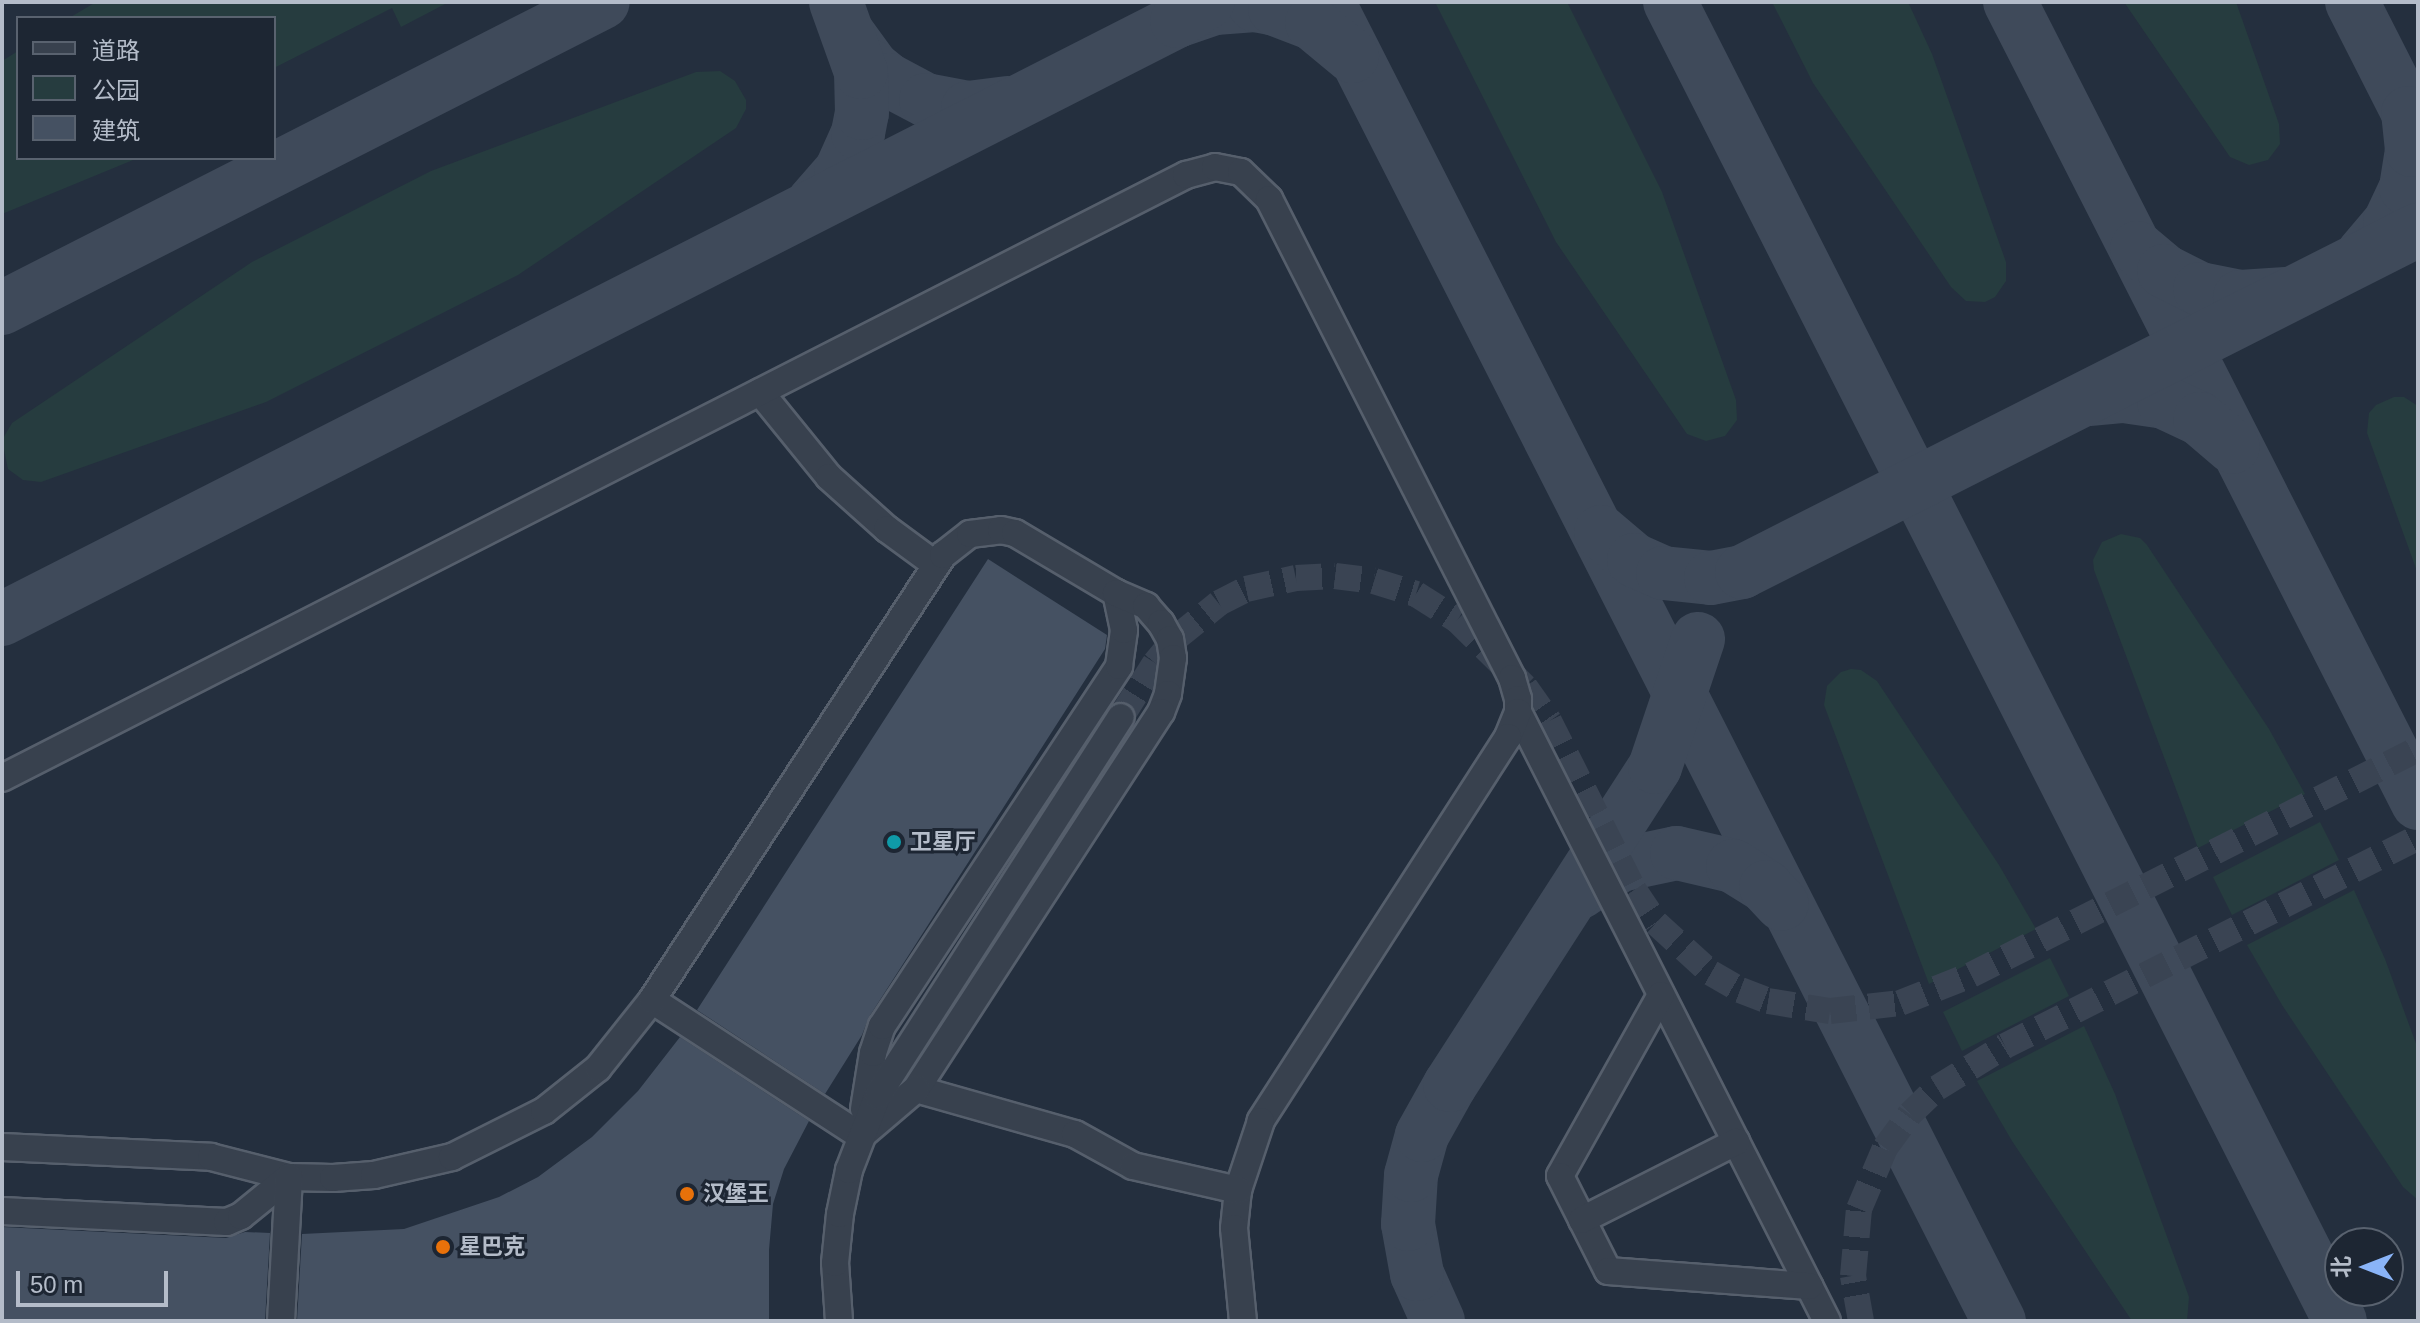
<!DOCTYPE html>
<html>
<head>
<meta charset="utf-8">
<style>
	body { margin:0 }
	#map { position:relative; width:2420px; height:1323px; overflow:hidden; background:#242f3e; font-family:Arial,"Noto Sans SC",sans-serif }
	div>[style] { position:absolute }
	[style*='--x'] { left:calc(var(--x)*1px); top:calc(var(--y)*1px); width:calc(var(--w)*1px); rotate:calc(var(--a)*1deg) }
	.green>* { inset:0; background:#263c3f }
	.taxiway>* { height:54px; margin:-27px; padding:0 27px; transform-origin:27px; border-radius:27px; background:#3f4a5a }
	.building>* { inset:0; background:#455162 }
	.minor-tunnel>* { height:26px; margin-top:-13px; transform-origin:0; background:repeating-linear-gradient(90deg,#3a4453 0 26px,transparent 0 39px) }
	.roads { filter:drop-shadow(2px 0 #565f6c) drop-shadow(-2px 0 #565f6c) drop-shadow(0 2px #565f6c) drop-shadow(0 -2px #565f6c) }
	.minor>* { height:26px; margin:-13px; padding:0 13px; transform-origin:13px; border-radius:13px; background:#38414e }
	.dots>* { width:22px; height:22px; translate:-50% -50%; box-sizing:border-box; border:4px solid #1d2633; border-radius:50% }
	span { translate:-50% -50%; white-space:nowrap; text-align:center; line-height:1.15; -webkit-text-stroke:6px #1d2633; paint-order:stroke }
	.poi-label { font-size:22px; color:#b4bcc9; font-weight:700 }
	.left { translate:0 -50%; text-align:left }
	.frame { position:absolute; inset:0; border:4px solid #b4bcc9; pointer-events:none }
	.legend { position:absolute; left:16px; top:16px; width:260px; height:144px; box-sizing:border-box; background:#1d2633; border:2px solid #59626f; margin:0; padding:10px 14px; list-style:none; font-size:24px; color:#b4bcc9 }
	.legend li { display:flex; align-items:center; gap:16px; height:40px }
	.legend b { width:40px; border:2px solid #59626f }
	.north { position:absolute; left:2324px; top:1227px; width:80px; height:80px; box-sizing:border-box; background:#1d2633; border:2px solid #59626f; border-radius:50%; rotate:270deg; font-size:22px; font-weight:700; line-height:32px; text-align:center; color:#b4bcc9 }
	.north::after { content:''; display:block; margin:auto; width:28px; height:36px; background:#8ab4f8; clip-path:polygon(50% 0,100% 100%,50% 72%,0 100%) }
	.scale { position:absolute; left:16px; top:1271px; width:152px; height:36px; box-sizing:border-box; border:4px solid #b4bcc9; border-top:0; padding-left:10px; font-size:24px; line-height:28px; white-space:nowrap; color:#b4bcc9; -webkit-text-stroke:6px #1d2633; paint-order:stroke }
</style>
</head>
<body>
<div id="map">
	<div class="green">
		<i style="clip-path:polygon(96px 2px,449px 2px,401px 27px,392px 8px,274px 68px,274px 18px,69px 18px)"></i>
		<i style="clip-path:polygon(1435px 2px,1567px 2px,1662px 192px,1736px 400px,1737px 420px,1725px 436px,1706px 441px,1687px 434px,1556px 242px)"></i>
		<i style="clip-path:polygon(1772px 2px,1908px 2px,1932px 54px,2006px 262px,2006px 281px,1995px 297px,1985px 302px,1966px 301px,1951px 287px,1813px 83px)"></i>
		<i style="clip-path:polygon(2124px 2px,2236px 2px,2279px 124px,2280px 144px,2268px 160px,2249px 165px,2230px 157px)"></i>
		<i style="clip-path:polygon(18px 51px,18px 158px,138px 158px,2px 214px,2px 61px)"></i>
		<i style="clip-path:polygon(720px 71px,735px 81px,746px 100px,746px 109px,736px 128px,518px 275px,266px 402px,41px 482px,23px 480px,8px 469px,2px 440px,12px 423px,252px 262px,431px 171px,696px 72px)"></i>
		<i style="clip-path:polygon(2394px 397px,2404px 397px,2418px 406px,2418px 574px,2367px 433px,2369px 413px,2376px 405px)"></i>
		<i style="clip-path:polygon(2121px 534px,2140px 538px,2147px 545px,2269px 729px,2305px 794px,2198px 848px,2094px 570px,2093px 560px,2102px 542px)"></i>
		<i style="clip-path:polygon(1851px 669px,1861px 670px,1877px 681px,1999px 865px,2036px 929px,1929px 984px,1824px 705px,1827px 686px,1841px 672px)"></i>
		<i style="clip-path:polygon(2320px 822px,2339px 860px,2232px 915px,2213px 877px)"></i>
		<i style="clip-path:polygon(2354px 890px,2385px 959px,2418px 1049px,2418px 1200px,2403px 1187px,2282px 1005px,2247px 945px)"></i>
		<i style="clip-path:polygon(2050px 958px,2069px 996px,1962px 1051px,1943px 1012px)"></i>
		<i style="clip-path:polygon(2084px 1026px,2115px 1094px,2189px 1297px,2187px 1321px,2132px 1321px,2012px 1141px,1977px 1081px)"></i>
	</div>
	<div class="taxiway">
		<i style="--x:1328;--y:2;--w:1480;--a:63.04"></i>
		<i style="--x:1670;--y:2;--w:1479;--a:63.07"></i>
		<i style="--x:2010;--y:2;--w:899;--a:63.01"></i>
		<i style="--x:2352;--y:2;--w:146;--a:63.1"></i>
		<i style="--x:1177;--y:21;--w:40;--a:-18.9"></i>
		<i style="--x:1215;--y:8;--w:40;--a:-4.3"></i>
		<i style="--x:1255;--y:5;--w:20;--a:11"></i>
		<i style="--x:1275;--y:9;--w:40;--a:21"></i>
		<i style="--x:1312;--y:23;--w:52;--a:39.5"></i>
		<i style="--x:849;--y:35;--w:39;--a:54"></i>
		<i style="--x:872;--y:67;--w:21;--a:39"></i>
		<i style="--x:888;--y:80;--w:43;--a:27.8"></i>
		<i style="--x:926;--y:100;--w:43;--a:10.8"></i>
		<i style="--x:968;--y:108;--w:40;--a:-7.1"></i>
		<i style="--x:813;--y:203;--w:43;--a:-48.8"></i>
		<i style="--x:841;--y:171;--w:42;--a:-65.9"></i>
		<i style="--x:858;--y:133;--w:20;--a:-79"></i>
		<i style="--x:862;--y:113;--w:41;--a:-91.4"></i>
		<i style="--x:861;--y:72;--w:74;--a:-109.7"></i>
		<i style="--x:2137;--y:248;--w:35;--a:40"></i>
		<i style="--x:2164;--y:271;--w:40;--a:26.6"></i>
		<i style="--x:2200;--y:289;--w:41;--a:11.3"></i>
		<i style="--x:2240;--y:297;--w:46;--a:-3.7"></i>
		<i style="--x:2363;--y:254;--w:42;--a:-49.8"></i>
		<i style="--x:2390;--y:222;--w:38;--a:-65"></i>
		<i style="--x:2406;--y:188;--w:38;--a:-81"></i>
		<i style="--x:2412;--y:150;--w:37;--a:-96"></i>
		<i style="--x:2;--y:308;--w:674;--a:-26.98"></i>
		<i style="--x:2089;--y:399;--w:35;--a:-5"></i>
		<i style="--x:2124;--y:396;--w:40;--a:8.5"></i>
		<i style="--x:2164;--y:402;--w:40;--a:25"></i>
		<i style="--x:2200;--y:419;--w:43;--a:40.3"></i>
		<i style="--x:1601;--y:532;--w:43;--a:40.3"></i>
		<i style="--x:1634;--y:560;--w:32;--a:24"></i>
		<i style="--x:1663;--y:573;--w:48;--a:5.9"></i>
		<i style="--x:1711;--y:578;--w:32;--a:-11"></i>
		<i style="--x:1742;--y:572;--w:758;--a:-26.84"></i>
		<i style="--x:2;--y:619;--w:1318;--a:-26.97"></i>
		<i style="--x:1177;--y:21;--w:36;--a:-32"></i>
		<i style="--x:1580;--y:892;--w:48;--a:-34"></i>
		<i style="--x:1620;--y:865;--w:58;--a:-11.9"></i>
		<i style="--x:1677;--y:853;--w:57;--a:13.1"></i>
		<i style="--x:1733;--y:866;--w:39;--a:32"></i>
		<i style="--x:1766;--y:887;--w:23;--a:47"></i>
		<i style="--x:1438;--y:1321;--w:51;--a:-114.1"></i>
		<i style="--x:1417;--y:1274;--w:51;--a:-100.2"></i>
		<i style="--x:1408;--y:1224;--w:49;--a:-86.5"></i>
		<i style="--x:1411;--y:1175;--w:41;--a:-74.6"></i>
		<i style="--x:1422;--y:1135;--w:57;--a:-60.8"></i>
		<i style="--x:1450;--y:1085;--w:378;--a:-57.2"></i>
		<i style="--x:1655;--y:767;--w:135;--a:-71.4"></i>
	</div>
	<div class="building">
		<i style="clip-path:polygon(988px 559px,1107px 635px,1105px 649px,869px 1017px,862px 1035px,825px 1094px,697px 1010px)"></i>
		<i style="clip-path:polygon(680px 1037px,809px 1121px,784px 1169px,773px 1204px,769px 1250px,769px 1321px,297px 1321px,302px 1234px,404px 1229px,499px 1197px,538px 1177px,592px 1137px,638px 1091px)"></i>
		<i style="clip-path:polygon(2px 1227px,226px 1238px,245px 1232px,270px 1233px,265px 1321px,2px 1321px)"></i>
	</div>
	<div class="minor-tunnel">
		<i style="--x:1121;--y:717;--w:64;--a:-57.8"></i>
		<i style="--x:1155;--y:663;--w:33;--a:-50"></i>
		<i style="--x:1176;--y:638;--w:55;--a:-39.1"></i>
		<i style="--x:1219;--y:603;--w:30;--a:-27"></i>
		<i style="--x:1246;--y:589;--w:51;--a:-12.4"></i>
		<i style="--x:1296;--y:578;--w:39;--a:-3"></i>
		<i style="--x:1335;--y:576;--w:39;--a:7"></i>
		<i style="--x:1374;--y:581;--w:44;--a:17.2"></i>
		<i style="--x:1416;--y:594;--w:49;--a:32.4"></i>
		<i style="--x:1457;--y:620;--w:95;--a:44.6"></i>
		<i style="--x:1525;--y:687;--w:42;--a:54.8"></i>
		<i style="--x:1549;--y:721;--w:189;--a:63.3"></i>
		<i style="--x:1634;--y:890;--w:40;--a:56"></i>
		<i style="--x:1656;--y:923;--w:74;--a:42.3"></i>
		<i style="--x:1711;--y:973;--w:34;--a:30"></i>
		<i style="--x:1740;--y:990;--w:30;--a:21"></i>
		<i style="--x:1768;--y:1001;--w:63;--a:9.2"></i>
		<i style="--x:1830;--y:1011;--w:70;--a:-6.5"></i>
		<i style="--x:1900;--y:1003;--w:76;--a:-21.5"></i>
		<i style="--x:1971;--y:975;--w:501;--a:-26.82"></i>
		<i style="--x:1861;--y:1321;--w:46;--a:-100.1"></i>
		<i style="--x:1853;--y:1276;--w:67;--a:-84.9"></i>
		<i style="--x:1859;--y:1209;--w:66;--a:-66.9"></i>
		<i style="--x:1885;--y:1148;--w:42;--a:-53.7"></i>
		<i style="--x:1910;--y:1114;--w:37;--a:-44"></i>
		<i style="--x:1937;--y:1088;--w:80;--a:-31.7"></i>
		<i style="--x:2005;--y:1046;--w:463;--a:-26.8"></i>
	</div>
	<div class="roads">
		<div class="minor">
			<i style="--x:760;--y:392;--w:109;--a:50.9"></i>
			<i style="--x:829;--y:477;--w:78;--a:41.9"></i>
			<i style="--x:887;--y:529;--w:61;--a:36.3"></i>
			<i style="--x:1518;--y:712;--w:683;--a:63.1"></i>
			<i style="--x:2;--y:778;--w:1329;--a:-26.99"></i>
			<i style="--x:1186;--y:175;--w:30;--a:-15"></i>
			<i style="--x:1215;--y:167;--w:26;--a:11"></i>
			<i style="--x:1241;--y:172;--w:39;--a:44"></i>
			<i style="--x:1269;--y:199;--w:537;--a:63.1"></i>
			<i style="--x:1512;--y:678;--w:22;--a:74"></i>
			<i style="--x:1518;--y:699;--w:13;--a:90"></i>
			<i style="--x:1518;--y:712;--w:27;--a:112"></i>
			<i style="--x:1508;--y:737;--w:457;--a:122.8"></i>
			<i style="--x:1261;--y:1121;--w:73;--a:108.4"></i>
			<i style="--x:1238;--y:1190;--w:38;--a:96"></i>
			<i style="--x:1234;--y:1228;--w:93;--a:84.5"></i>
			<i style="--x:1661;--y:995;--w:207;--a:119.2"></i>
			<i style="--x:1560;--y:1176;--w:106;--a:63.2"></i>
			<i style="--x:1608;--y:1271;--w:202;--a:4.3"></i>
			<i style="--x:652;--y:1000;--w:249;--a:33.1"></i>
			<i style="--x:916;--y:1089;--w:165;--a:15.8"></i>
			<i style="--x:1075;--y:1134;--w:66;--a:28.9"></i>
			<i style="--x:1133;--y:1166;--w:108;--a:12.9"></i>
			<i style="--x:864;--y:1109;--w:57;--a:-80.9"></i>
			<i style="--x:873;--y:1053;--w:28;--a:-72"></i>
			<i style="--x:882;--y:1026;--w:431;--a:-56.6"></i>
			<i style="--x:1119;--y:666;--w:36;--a:-82"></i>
			<i style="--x:1124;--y:630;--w:38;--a:-102"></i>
			<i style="--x:2;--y:1147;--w:209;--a:2.7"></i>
			<i style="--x:211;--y:1157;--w:81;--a:14.4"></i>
			<i style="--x:289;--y:1177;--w:44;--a:1.3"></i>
			<i style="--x:333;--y:1178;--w:41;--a:-4.2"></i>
			<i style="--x:374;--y:1175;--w:80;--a:-13"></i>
			<i style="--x:452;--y:1157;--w:103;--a:-26.6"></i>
			<i style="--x:544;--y:1111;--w:69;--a:-38.5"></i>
			<i style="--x:598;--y:1068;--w:87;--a:-51.5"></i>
			<i style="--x:652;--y:1000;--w:532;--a:-56.82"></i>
			<i style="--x:943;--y:555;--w:34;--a:-38"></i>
			<i style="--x:970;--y:534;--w:31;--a:-7"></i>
			<i style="--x:1001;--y:530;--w:14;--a:12"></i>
			<i style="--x:1015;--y:533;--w:117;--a:30.7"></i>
			<i style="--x:1116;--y:593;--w:33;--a:23"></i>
			<i style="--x:1146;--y:606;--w:23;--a:49"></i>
			<i style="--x:1161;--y:623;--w:18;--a:61"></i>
			<i style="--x:1170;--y:639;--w:19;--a:81"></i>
			<i style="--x:1173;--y:658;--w:36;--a:98"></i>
			<i style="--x:1168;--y:694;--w:19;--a:111"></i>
			<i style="--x:1161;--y:712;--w:450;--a:123"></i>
			<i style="--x:916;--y:1089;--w:72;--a:139.5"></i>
			<i style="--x:2;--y:1211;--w:225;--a:2.8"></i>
			<i style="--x:227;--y:1222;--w:15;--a:-23"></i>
			<i style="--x:241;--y:1216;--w:62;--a:-39.1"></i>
			<i style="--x:1582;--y:1220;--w:173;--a:-26.9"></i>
			<i style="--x:281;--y:1321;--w:144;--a:-86.8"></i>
			<i style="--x:839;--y:1321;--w:58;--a:-93.9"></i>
			<i style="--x:835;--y:1263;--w:49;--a:-84.2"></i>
			<i style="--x:840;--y:1214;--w:45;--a:-78.4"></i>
			<i style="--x:849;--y:1170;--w:80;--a:-68.9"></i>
			<i style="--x:878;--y:1095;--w:449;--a:-57.3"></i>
		</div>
	</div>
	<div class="dots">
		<i style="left:894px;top:842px;background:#0f9aa8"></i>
		<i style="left:687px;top:1194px;background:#e8710a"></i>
		<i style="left:443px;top:1247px;background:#e8710a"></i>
	</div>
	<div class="poi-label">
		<span class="left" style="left:910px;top:842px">卫星厅</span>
		<span class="left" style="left:703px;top:1194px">汉堡王</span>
		<span class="left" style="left:459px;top:1247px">星巴克</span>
	</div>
	<div class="frame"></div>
	<ul class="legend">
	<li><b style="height:10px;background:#38414e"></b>道路</li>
	<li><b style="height:22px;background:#263c3f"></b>公园</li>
	<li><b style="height:22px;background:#455162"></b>建筑</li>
	</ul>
	<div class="north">北</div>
	<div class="scale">50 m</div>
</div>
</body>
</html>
